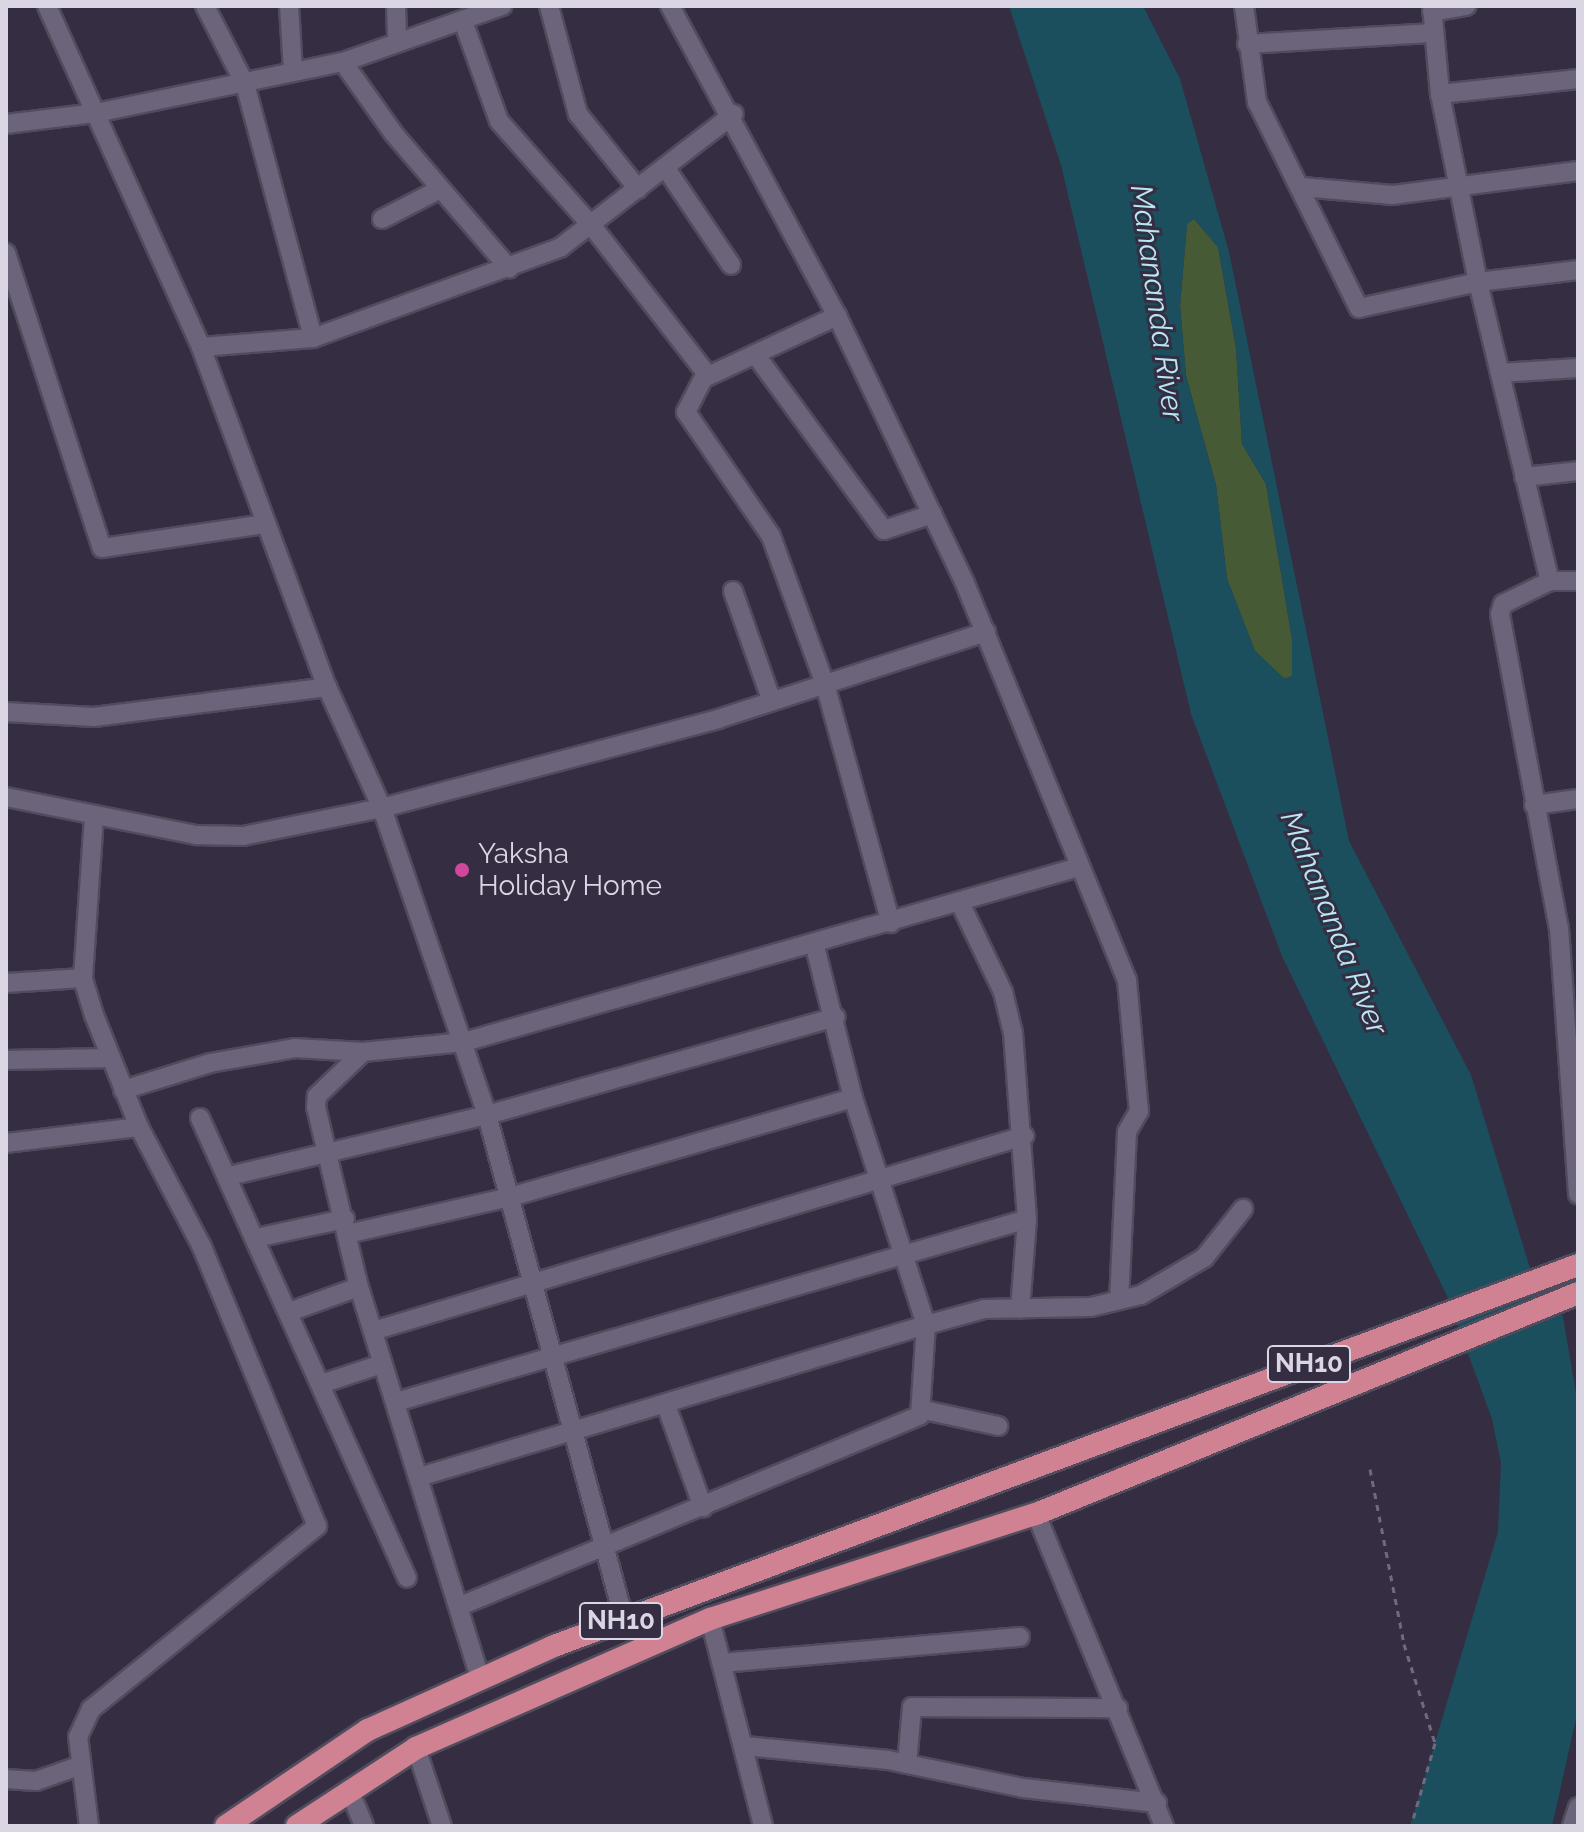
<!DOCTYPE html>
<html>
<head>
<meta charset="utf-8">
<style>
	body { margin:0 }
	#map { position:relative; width:1584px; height:1832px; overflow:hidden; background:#352e43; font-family:Raleway,sans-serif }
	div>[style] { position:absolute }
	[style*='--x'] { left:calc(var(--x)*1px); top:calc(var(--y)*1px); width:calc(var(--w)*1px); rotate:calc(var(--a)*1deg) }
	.green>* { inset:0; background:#465a35 }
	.water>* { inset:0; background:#1b4f5d }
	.path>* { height:3px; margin-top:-1.5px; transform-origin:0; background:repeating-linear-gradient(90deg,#706a7c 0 6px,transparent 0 12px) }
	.roads { filter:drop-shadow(2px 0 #514c5d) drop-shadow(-2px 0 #514c5d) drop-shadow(0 2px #514c5d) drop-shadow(0 -2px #514c5d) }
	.minor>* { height:18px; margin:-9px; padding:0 9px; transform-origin:9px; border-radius:9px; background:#6b647b }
	.trunk>* { height:22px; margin:-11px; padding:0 11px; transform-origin:11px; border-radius:11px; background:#d08292 }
	.dots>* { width:22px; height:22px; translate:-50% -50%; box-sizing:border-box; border:4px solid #352e43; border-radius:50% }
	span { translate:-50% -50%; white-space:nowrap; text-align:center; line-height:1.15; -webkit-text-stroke:6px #352e43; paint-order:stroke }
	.shield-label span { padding:2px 6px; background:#352e43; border:2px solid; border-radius:6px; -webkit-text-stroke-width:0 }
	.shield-label { font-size:26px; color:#dad6e3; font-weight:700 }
	.poi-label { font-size:28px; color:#dad6e3 }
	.left { translate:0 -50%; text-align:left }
	.water-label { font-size:30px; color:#b8e7f4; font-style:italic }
	.frame { position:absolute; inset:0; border:8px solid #dad6e3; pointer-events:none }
</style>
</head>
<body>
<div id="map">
	<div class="green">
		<i style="clip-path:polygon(1194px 219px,1218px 247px,1236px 348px,1242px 444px,1266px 484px,1292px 639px,1292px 676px,1284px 679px,1255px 651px,1227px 579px,1216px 485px,1186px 376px,1180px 306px,1187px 224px)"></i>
	</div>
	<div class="water">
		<i style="clip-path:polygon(evenodd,1009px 6px,1143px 6px,1180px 79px,1229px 252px,1349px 841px,1471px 1075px,1529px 1265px,1563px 1317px,1578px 1405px,1578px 1710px,1552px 1826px,1410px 1826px,1498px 1532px,1501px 1463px,1492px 1419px,1447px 1296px,1282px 956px,1191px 714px,1061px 165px,1009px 6px,1194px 219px,1218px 247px,1236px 348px,1242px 444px,1266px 484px,1292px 639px,1292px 676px,1285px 679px,1255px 651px,1227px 579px,1216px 485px,1186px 376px,1180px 306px,1187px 224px,1194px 219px)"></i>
	</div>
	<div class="path">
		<i style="--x:1370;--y:1469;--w:178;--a:79"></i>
		<i style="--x:1404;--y:1644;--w:104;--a:72.6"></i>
		<i style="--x:1435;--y:1743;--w:86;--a:106.1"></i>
	</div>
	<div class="roads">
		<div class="minor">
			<i style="--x:47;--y:6;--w:374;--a:65.7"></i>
			<i style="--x:201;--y:347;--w:363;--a:69.7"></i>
			<i style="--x:327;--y:687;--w:133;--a:65.6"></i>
			<i style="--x:382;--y:808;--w:324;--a:71.1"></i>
			<i style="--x:487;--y:1115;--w:522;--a:74.79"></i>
			<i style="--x:205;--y:6;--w:88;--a:62.9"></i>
			<i style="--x:245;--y:84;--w:263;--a:75"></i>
			<i style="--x:289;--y:6;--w:66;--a:86.5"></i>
			<i style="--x:396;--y:6;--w:36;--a:88"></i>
			<i style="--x:549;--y:6;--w:112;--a:75"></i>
			<i style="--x:578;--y:114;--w:96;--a:51.3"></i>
			<i style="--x:670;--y:6;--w:352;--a:61.7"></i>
			<i style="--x:837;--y:316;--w:294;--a:64.4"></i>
			<i style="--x:964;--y:581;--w:431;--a:67.8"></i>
			<i style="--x:1127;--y:980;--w:132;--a:84.8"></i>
			<i style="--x:1139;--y:1111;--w:24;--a:120"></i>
			<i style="--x:1127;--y:1132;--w:168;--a:92.7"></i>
			<i style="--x:1244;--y:6;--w:97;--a:82.3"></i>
			<i style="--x:1257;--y:102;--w:230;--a:63.7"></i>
			<i style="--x:1359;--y:308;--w:122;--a:-12.3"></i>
			<i style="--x:1478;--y:282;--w:101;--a:-6.8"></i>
			<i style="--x:1432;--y:6;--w:88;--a:84.8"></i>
			<i style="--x:1440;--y:94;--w:192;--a:78.6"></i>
			<i style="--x:1478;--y:282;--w:308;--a:76.5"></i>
			<i style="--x:1432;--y:12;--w:35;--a:-10"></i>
			<i style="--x:463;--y:21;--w:106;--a:70.2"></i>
			<i style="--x:499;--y:121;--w:140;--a:48.5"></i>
			<i style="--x:592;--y:226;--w:186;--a:52.2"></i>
			<i style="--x:706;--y:373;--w:44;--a:117.1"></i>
			<i style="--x:686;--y:412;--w:150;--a:55.6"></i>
			<i style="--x:771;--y:536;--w:158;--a:70"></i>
			<i style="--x:825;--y:684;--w:248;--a:74.6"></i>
			<i style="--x:1247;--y:44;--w:187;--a:-3.4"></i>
			<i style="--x:343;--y:62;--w:88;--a:54.7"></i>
			<i style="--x:394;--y:134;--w:177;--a:49.4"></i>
			<i style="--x:1440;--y:94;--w:139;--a:-6.2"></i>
			<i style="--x:6;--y:124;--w:91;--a:-7"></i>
			<i style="--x:96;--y:113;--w:252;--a:-11.7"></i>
			<i style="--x:343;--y:62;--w:169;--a:-19.4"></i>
			<i style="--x:665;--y:167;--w:118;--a:56"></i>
			<i style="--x:1302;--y:187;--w:91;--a:5"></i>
			<i style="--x:1393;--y:195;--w:187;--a:-7.4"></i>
			<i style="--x:382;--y:219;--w:65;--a:-27.3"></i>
			<i style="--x:6;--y:253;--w:310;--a:72"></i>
			<i style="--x:102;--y:548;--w:165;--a:-8.4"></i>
			<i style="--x:201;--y:347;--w:112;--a:-4.6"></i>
			<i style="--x:313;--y:338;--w:264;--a:-20.1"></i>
			<i style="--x:561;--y:247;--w:218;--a:-37.6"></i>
			<i style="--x:755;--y:354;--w:218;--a:53.8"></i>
			<i style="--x:884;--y:530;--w:51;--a:-18.4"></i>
			<i style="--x:1500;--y:373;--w:78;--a:-3.7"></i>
			<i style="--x:706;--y:377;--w:145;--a:-25"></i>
			<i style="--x:1524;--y:477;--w:54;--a:-6.3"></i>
			<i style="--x:1578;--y:581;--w:28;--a:180"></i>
			<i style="--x:1550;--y:581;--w:52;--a:153.9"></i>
			<i style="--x:1503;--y:604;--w:10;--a:107"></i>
			<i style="--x:1500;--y:614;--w:319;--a:79.4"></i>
			<i style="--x:1559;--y:928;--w:267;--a:85.9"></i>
			<i style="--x:733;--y:591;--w:114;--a:70.6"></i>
			<i style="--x:6;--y:712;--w:88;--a:3.3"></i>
			<i style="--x:94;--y:717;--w:235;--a:-7.3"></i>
			<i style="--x:6;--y:797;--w:195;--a:11.3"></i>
			<i style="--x:197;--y:835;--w:46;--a:1.2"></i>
			<i style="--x:243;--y:836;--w:142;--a:-11.4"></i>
			<i style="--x:382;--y:808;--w:348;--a:-14.8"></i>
			<i style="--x:718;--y:719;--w:282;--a:-18"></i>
			<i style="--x:1534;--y:805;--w:44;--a:-7.8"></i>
			<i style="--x:961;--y:905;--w:97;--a:64.2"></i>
			<i style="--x:1003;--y:992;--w:42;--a:76.3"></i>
			<i style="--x:1013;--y:1033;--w:187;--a:85.7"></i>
			<i style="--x:1027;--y:1219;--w:90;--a:94.4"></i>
			<i style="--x:6;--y:983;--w:77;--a:-3.7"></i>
			<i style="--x:363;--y:1052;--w:64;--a:136.3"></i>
			<i style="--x:317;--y:1096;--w:11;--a:95"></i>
			<i style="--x:316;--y:1107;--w:185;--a:76.6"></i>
			<i style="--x:359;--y:1287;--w:408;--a:72.8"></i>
			<i style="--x:6;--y:1060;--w:103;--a:-1.1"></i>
			<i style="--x:123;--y:1090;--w:91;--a:-17.2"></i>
			<i style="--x:210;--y:1063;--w:86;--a:-10"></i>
			<i style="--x:295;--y:1048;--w:68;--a:3.4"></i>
			<i style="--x:363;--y:1052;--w:101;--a:-5.7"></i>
			<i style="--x:464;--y:1042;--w:639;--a:-15.88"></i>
			<i style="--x:200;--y:1118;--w:504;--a:65.77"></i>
			<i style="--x:6;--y:1143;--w:134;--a:-6.9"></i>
			<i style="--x:229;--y:1176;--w:265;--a:-13.3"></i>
			<i style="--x:487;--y:1115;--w:362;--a:-15.7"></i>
			<i style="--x:347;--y:1234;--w:167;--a:-12.8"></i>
			<i style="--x:510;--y:1197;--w:357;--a:-16.1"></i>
			<i style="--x:256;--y:1238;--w:91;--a:-12.1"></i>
			<i style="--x:289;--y:1312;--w:74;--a:-19.7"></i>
			<i style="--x:373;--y:1331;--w:680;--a:-16.68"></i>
			<i style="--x:321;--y:1384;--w:64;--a:-18.2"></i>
			<i style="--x:396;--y:1402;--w:657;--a:-16.17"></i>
			<i style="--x:666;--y:1405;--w:109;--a:70.1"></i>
			<i style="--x:924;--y:1410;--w:76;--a:12.2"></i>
			<i style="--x:419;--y:1477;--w:529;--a:-16.69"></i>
			<i style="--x:926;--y:1325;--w:238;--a:-107.8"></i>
			<i style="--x:853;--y:1098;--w:160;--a:-104.1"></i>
			<i style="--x:1036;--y:1514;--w:337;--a:67.7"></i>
			<i style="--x:460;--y:1606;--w:498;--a:-22.5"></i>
			<i style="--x:920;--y:1415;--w:90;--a:-86.2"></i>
			<i style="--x:926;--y:1325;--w:60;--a:-15.4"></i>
			<i style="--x:984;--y:1309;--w:107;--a:-1.1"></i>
			<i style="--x:1091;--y:1307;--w:51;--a:-13.5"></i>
			<i style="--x:1141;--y:1295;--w:73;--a:-30.4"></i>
			<i style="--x:1204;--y:1258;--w:63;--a:-51.5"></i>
			<i style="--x:710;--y:1619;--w:214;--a:75.6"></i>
			<i style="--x:722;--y:1663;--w:299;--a:-5"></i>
			<i style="--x:745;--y:1746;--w:144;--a:5.6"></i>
			<i style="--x:888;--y:1760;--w:138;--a:11.7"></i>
			<i style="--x:1023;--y:1788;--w:135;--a:6.4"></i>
			<i style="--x:416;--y:1748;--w:82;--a:71.6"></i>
			<i style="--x:907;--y:1764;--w:57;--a:-85"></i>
			<i style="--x:912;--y:1707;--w:206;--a:0.3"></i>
			<i style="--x:6;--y:1779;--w:30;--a:4"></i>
			<i style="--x:36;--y:1781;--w:46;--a:-19.2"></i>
			<i style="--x:349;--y:1790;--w:39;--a:67"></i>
			<i style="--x:89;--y:1826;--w:90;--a:-97"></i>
			<i style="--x:78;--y:1737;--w:31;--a:-65"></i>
			<i style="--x:91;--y:1709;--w:291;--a:-39"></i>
			<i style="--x:317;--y:1526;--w:302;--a:-112.4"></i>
			<i style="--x:202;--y:1247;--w:136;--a:-117.7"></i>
			<i style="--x:139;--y:1127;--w:121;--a:-111.9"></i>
			<i style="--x:94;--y:1015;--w:39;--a:-107"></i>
			<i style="--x:83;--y:978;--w:163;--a:-86.1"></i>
			<i style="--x:1572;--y:1826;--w:20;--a:-72"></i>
		</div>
		<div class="trunk">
			<i style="--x:226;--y:1826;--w:171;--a:-34.1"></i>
			<i style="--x:368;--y:1730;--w:204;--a:-24.3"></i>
			<i style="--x:554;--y:1646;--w:1093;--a:-20.41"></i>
			<i style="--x:297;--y:1826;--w:142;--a:-33.2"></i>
			<i style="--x:416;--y:1748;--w:321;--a:-23.7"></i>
			<i style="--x:710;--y:1619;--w:342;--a:-17.9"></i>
			<i style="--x:1036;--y:1514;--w:585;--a:-22.18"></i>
		</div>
	</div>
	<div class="dots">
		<i style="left:462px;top:870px;background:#d1479c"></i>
	</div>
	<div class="shield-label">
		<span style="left:1309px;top:1364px">NH10</span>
		<span style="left:621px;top:1621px">NH10</span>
	</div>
	<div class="poi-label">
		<span class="left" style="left:478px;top:870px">Yaksha<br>Holiday Home</span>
	</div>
	<div class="water-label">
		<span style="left:1157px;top:303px;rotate:82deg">Mahananda River</span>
		<span style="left:1334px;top:923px;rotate:68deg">Mahananda River</span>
	</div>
	<div class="frame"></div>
</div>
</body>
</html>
